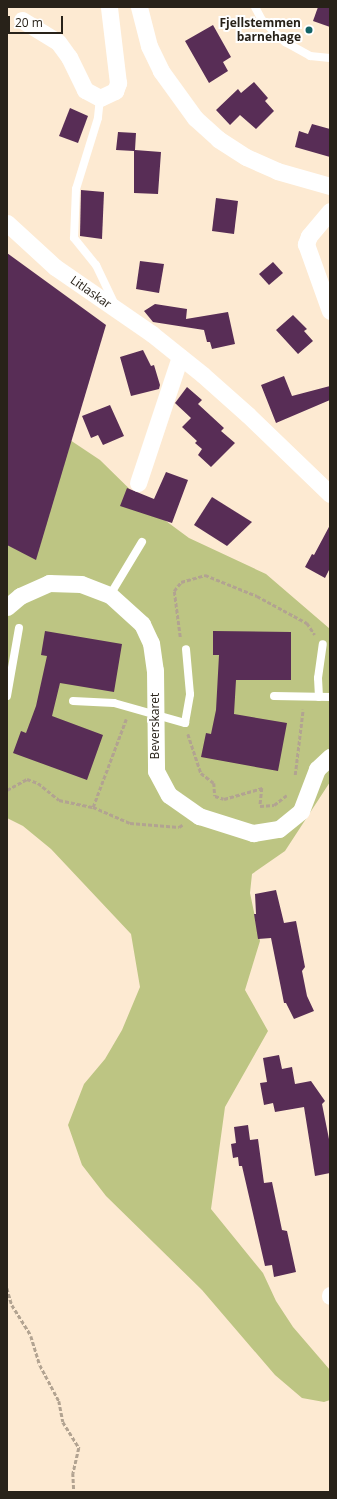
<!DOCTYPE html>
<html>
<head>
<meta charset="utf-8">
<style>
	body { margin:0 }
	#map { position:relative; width:337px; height:1499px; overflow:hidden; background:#fdead2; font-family:"Open Sans",sans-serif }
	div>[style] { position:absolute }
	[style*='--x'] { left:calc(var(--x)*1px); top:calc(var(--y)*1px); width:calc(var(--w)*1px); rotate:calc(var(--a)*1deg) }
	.green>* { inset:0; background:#bdc583 }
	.building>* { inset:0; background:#582d56 }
	.path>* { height:2.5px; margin-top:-1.25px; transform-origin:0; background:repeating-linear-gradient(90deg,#b2a391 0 4px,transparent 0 6px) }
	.service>* { height:8px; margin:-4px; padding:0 4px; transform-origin:4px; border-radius:4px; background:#fff }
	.minor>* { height:17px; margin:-8.5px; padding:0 8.5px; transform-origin:8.5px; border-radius:8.5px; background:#fff }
	.dots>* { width:11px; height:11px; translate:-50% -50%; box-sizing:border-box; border:2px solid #fff; border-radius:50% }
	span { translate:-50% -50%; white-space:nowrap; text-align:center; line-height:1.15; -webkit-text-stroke:4px #fff; paint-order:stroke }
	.poi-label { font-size:12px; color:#282219; font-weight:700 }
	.right { translate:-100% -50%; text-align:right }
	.street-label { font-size:12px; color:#282219 }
	.frame { position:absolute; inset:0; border:8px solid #282219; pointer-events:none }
	.scale { position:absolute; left:8px; top:16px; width:55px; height:18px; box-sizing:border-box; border:2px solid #282219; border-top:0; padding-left:5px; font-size:12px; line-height:14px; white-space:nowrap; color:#282219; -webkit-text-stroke:3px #fff; paint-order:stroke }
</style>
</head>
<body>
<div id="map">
	<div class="green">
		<i style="clip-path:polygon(7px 412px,70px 440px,100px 460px,151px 510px,189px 538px,266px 574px,330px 629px,330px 782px,285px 851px,252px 874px,250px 893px,260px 941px,245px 990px,268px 1031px,225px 1107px,211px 1209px,263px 1273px,276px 1301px,293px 1327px,330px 1370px,330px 1400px,324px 1402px,302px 1398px,275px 1375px,202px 1290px,106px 1196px,82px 1165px,68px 1125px,84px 1084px,105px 1059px,122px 1030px,140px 987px,131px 934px,51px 849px,23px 826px,7px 818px)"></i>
	</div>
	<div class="building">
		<i style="clip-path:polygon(318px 7px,330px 7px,330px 27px,313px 21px)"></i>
		<i style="clip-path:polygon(213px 25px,231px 57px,223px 62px,228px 71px,209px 83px,185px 41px)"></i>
		<i style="clip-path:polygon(254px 82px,268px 98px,265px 101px,274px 111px,256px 129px,240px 115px,230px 125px,216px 110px,238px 89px,241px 93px)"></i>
		<i style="clip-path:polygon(70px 108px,88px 116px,78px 143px,59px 136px)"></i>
		<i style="clip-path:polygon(312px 124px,330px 129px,330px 157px,295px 147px,299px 131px,308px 134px)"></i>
		<i style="clip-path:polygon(118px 132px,136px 133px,135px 150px,161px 152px,158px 194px,134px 193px,134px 151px,116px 150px)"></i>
		<i style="clip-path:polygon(81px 190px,104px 192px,102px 239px,80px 236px)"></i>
		<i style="clip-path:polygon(216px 198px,238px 201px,234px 234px,212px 231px)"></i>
		<i style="clip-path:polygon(7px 253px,106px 325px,36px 560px,7px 545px)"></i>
		<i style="clip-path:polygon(140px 261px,164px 264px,159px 293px,136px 289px)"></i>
		<i style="clip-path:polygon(273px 262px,283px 273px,269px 285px,259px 274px)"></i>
		<i style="clip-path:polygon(155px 304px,187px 309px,186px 319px,228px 312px,235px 344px,212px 349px,210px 342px,207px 342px,204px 330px,153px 322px,144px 311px)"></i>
		<i style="clip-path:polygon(293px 315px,307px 329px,304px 331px,313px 341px,298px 354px,276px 330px)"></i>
		<i style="clip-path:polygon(143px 350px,151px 366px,154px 365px,160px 385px,159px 389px,131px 396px,120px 357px)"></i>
		<i style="clip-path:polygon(284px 376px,292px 396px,330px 386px,330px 400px,276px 423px,261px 385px)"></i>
		<i style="clip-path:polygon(187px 387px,202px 400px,198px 404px,224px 428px,221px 431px,235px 443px,211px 467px,198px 455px,202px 449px,195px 443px,197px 441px,182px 427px,191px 418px,175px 403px)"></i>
		<i style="clip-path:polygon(110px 405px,124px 436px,103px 445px,98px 435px,91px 438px,82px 416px)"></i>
		<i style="clip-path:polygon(166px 472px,188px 480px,172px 523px,120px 506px,127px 488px,154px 499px)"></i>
		<i style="clip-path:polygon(212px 497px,252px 522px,227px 546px,194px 525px)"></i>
		<i style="clip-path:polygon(330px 525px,330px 568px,325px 578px,305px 567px,312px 554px,314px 555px)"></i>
		<i style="clip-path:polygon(45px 631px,122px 644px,114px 692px,60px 683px,52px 716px,103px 735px,87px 780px,13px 753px,21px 731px,26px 733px,36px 706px,47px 656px,41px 655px)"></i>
		<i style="clip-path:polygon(213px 631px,291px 632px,291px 680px,236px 680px,234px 714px,287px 723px,278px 771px,201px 757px,206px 733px,211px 734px,216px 710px,219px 655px,213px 655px)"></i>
		<i style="clip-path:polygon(276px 890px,284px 923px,296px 921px,305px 967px,302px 971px,307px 996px,314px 1011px,294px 1019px,286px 1003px,284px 1003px,271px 938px,258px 939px,254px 914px,256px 914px,255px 894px)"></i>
		<i style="clip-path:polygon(279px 1055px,282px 1069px,292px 1067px,295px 1084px,311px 1081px,325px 1101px,322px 1104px,330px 1144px,330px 1173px,315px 1176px,304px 1107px,275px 1112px,273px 1103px,264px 1105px,260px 1083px,267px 1082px,263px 1058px)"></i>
		<i style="clip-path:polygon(248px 1125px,250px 1140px,258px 1139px,264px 1183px,272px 1182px,282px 1230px,287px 1231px,296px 1272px,274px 1277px,272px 1265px,265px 1266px,242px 1166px,239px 1166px,238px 1157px,233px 1158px,231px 1144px,236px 1143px,234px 1127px)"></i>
	</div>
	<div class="path">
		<i style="--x:180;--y:637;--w:46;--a:-97.4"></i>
		<i style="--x:174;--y:591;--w:11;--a:-52"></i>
		<i style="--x:181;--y:582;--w:25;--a:-16"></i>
		<i style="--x:205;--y:575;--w:56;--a:22"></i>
		<i style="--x:257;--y:596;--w:57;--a:28.4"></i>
		<i style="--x:307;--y:623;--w:14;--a:56"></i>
		<i style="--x:188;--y:734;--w:41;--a:71.6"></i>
		<i style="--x:201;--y:773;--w:16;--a:38"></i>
		<i style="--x:214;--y:783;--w:13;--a:86"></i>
		<i style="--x:215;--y:796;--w:9;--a:18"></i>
		<i style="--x:224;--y:799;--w:40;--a:-16"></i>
		<i style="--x:262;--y:788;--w:18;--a:96"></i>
		<i style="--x:260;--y:806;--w:14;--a:-4"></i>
		<i style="--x:274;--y:805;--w:16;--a:-38"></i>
		<i style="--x:295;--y:775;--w:66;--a:-83.1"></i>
		<i style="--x:7;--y:790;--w:23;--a:-29"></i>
		<i style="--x:27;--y:779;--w:12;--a:20"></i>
		<i style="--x:38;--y:783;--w:27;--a:39"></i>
		<i style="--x:59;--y:800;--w:35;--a:12"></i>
		<i style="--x:93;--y:807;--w:94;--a:-69.4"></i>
		<i style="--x:93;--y:807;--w:40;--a:23.4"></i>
		<i style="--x:130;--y:823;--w:49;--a:4.7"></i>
		<i style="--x:179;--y:827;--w:4;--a:-34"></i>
		<i style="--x:7;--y:1288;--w:18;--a:74"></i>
		<i style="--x:12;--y:1305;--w:36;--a:58"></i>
		<i style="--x:31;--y:1336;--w:30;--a:73"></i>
		<i style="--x:40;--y:1365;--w:41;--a:62.2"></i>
		<i style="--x:59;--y:1401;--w:21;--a:79"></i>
		<i style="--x:63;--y:1422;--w:31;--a:58"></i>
		<i style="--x:79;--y:1448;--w:26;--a:103"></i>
		<i style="--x:73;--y:1473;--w:19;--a:87"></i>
	</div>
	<div class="service">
		<i style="--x:255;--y:7;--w:15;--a:62"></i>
		<i style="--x:262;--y:20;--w:32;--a:44"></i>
		<i style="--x:285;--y:42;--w:29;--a:29"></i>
		<i style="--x:310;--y:56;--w:20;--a:6"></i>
		<i style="--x:100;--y:98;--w:20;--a:96"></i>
		<i style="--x:98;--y:118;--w:74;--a:107.2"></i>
		<i style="--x:76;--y:189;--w:49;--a:92.3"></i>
		<i style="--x:74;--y:238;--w:35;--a:51"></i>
		<i style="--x:96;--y:265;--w:47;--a:64.5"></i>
		<i style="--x:110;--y:595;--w:62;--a:-58.9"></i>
		<i style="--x:7;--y:696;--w:69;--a:-80"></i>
		<i style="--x:274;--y:696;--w:56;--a:1"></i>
		<i style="--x:319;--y:697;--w:19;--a:-93"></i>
		<i style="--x:318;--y:678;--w:34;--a:-82"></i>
		<i style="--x:73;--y:701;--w:41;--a:2.8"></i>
		<i style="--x:114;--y:703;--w:74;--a:15.7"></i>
		<i style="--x:185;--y:723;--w:29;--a:-80"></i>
		<i style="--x:190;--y:694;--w:45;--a:-95.1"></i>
	</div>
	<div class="minor">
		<i style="--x:139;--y:7;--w:40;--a:75.6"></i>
		<i style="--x:149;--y:46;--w:28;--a:64"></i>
		<i style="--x:161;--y:71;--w:58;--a:54.1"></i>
		<i style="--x:195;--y:118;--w:31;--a:42"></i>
		<i style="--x:218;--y:139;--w:33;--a:33"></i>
		<i style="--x:246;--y:157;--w:34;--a:24"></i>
		<i style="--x:277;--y:171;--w:55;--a:15.8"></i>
		<i style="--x:22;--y:20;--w:42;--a:31.4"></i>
		<i style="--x:58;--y:42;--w:19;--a:54"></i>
		<i style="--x:69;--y:57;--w:37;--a:64"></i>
		<i style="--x:85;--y:90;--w:17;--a:28"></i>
		<i style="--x:100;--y:98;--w:17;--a:-25"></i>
		<i style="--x:115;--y:91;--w:9;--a:-69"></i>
		<i style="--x:118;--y:83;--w:77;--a:-96.8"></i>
		<i style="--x:330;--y:211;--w:33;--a:130"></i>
		<i style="--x:309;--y:236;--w:9;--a:111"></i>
		<i style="--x:306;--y:244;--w:71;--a:70.3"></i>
		<i style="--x:7;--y:223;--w:65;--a:42.5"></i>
		<i style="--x:55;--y:267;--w:118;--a:34.6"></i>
		<i style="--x:152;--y:334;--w:65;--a:38.8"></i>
		<i style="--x:203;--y:375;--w:60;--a:41.6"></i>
		<i style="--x:248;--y:415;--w:114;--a:43.9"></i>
		<i style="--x:138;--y:483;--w:133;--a:-71.6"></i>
		<i style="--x:7;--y:607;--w:17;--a:-40"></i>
		<i style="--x:20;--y:596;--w:32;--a:-24"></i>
		<i style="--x:49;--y:583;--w:32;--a:2"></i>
		<i style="--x:81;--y:584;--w:31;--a:21"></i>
		<i style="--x:110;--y:595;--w:43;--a:42.2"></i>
		<i style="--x:142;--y:624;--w:21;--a:65"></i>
		<i style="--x:151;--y:643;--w:27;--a:82"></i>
		<i style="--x:155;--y:670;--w:101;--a:89.4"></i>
		<i style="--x:156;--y:771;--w:27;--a:62"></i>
		<i style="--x:169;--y:795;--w:37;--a:35"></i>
		<i style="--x:199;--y:816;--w:57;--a:17.5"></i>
		<i style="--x:253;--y:833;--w:26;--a:-9"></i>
		<i style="--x:279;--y:829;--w:28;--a:-39"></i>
		<i style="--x:301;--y:811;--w:45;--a:-69.1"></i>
		<i style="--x:317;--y:769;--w:18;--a:-43"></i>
		<i style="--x:330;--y:1295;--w:1;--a:90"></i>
	</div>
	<div class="dots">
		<i style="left:309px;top:30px;background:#116265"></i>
	</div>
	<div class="poi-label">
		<span class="right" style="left:301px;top:30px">Fjellstemmen<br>barnehage</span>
	</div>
	<div class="street-label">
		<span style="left:91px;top:292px;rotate:35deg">Litlaskar</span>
		<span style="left:155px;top:726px;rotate:-90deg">Beverskaret</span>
	</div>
	<div class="frame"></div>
	<div class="scale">20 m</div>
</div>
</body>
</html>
